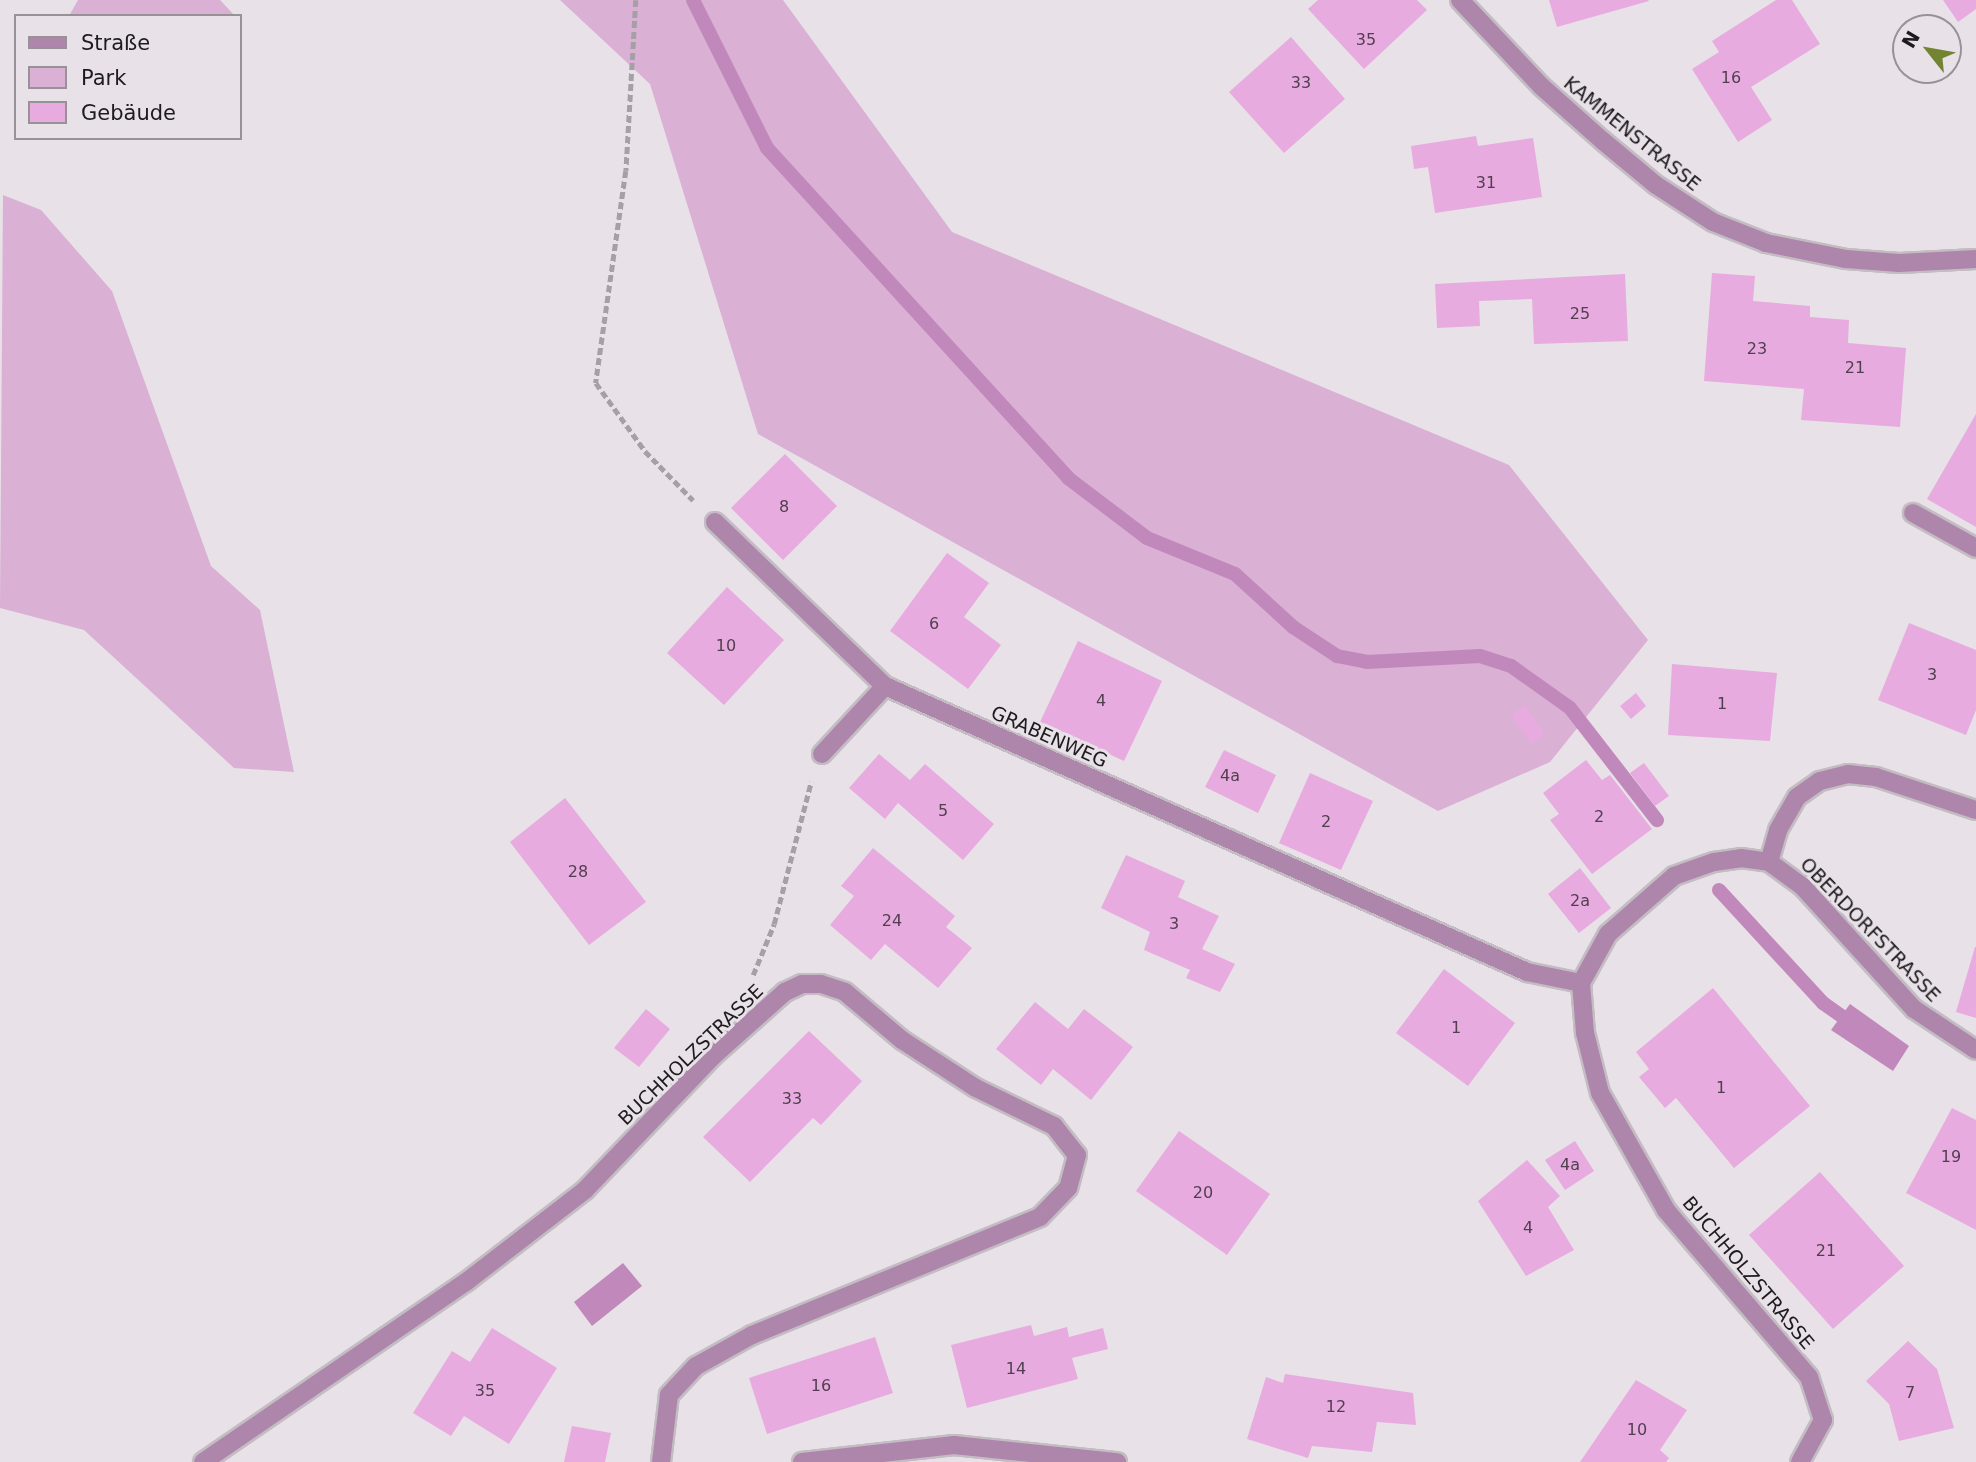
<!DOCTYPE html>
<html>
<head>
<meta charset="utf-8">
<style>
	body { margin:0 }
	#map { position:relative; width:1976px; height:1462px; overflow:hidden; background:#e8e1e7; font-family:"DejaVu Sans",sans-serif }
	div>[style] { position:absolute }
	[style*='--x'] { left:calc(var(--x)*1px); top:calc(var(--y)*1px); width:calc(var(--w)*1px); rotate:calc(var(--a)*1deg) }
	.green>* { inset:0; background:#dab0d5 }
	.water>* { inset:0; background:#c188bb }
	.stream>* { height:14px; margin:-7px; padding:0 7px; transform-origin:7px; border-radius:7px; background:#c188bb }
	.building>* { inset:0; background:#e7abe0 }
	.path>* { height:4.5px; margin-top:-2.25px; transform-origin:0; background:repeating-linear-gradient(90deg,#a5a0a5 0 7px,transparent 0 10.5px) }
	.roads { filter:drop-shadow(2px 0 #c3bdc3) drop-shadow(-2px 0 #c3bdc3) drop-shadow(0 2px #c3bdc3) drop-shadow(0 -2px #c3bdc3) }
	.minor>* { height:18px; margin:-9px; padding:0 9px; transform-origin:9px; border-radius:9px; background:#af86ab }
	span { translate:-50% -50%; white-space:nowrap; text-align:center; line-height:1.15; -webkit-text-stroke:6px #e8e1e7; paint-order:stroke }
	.number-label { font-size:16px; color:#503f4e }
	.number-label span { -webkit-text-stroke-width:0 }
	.street-label { font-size:19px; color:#1d1b1d }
	.legend { position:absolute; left:14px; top:14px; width:228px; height:126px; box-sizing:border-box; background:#e8e1e7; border:2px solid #979296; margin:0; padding:9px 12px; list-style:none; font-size:21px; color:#1d1b1d }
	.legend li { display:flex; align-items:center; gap:14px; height:35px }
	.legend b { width:35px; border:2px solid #979296 }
	.north { position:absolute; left:1892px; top:14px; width:70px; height:70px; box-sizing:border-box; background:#e8e1e7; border:2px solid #979296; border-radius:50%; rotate:301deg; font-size:19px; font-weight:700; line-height:28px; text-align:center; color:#1d1b1d }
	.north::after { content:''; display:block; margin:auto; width:24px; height:32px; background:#728332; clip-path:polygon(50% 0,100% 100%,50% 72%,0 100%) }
</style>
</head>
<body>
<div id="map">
	<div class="green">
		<i style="clip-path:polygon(78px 0,220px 0,235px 16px,69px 16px)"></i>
		<i style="clip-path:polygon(560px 0,783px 0,952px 232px,1509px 465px,1648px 640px,1550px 762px,1438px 811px,758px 434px,650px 84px)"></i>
		<i style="clip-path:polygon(3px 195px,41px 210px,112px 291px,211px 566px,260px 610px,294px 772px,234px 768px,84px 630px,0 608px)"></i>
	</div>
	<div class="water">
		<i style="clip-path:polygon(1850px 1004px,1909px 1046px,1893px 1071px,1831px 1030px)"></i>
		<i style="clip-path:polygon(623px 1263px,642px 1286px,592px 1326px,574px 1302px)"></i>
	</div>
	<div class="stream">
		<i style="--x:693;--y:0;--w:165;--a:63.4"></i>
		<i style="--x:767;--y:148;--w:447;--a:47.6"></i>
		<i style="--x:1068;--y:478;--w:99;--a:37.2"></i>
		<i style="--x:1147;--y:538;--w:95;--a:22.2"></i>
		<i style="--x:1235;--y:574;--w:79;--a:42.4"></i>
		<i style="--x:1293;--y:627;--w:53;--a:33.4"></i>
		<i style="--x:1337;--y:656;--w:31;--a:11"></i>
		<i style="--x:1367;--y:662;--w:113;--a:-3"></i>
		<i style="--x:1480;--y:656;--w:33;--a:18"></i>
		<i style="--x:1511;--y:666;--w:72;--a:35.4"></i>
		<i style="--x:1570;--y:708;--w:142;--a:52.2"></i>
		<i style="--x:1719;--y:890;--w:154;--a:47.4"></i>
		<i style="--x:1823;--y:1003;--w:42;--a:35.2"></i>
	</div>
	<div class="building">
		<i style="clip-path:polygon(1318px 0,1417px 0,1427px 10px,1364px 69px,1308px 9px)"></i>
		<i style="clip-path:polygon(1549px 0,1648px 0,1649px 1px,1557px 27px)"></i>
		<i style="clip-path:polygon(1776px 0,1792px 0,1820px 44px,1751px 87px,1772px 120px,1738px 142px,1692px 69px,1719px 52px,1712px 41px)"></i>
		<i style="clip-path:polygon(1943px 0,1976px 0,1976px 9px,1958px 22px)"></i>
		<i style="clip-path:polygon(1291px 37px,1345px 99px,1284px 153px,1229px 92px)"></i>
		<i style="clip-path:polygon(1476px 136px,1478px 146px,1533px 138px,1542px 197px,1435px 213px,1428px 167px,1414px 169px,1411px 146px)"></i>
		<i style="clip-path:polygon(1712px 273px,1755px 276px,1753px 301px,1810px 306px,1810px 317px,1849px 320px,1848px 343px,1906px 348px,1900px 427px,1801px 420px,1804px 389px,1704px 381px)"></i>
		<i style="clip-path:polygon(1625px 274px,1628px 341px,1534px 344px,1532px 299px,1479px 301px,1480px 326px,1437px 328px,1435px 284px)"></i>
		<i style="clip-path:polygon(1976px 414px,1976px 527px,1927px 499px)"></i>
		<i style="clip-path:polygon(785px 454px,837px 506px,783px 560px,731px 508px)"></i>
		<i style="clip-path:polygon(947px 553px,989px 583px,964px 617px,1001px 645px,968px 689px,890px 631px)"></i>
		<i style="clip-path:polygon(727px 587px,784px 640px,724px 705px,667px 653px)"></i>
		<i style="clip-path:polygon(1909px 623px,1976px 650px,1976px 710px,1966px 735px,1878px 700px)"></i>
		<i style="clip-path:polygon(1078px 641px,1162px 681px,1124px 761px,1040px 722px)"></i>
		<i style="clip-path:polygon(1672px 664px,1777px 673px,1770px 741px,1668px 735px)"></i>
		<i style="clip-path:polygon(1636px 693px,1646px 706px,1631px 719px,1620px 706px)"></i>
		<i style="clip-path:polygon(1525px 705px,1545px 734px,1531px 744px,1511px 715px)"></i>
		<i style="clip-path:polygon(1224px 750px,1276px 775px,1258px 813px,1205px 787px)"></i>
		<i style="clip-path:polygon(879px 754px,910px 780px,925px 764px,994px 824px,963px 860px,898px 803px,885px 819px,849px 788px)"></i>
		<i style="clip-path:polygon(1586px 760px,1602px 780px,1610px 775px,1652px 829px,1592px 874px,1550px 820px,1559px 814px,1543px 793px)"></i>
		<i style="clip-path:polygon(1644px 763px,1669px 796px,1655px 806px,1630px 773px)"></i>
		<i style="clip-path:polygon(1310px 773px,1373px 801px,1341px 870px,1279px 843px)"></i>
		<i style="clip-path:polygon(565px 798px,646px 902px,589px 945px,510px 842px)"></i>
		<i style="clip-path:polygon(873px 848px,955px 916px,946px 927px,972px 948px,938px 988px,885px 944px,871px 960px,830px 925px,854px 896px,841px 886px)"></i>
		<i style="clip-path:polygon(1126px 855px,1185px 881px,1178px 897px,1219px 916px,1202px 949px,1235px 964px,1220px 992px,1186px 978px,1190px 970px,1144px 950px,1150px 932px,1101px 908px)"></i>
		<i style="clip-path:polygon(1580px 868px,1611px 908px,1579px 933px,1548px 894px)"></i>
		<i style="clip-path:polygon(1975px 947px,1976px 947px,1976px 1018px,1956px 1012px)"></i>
		<i style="clip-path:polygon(1444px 969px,1515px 1023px,1468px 1086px,1396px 1033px)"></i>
		<i style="clip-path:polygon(1713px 988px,1810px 1106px,1734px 1168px,1676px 1098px,1665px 1108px,1639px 1077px,1649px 1069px,1636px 1052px)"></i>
		<i style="clip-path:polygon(1035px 1002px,1068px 1029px,1084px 1009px,1133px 1047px,1091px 1100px,1053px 1069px,1041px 1085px,996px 1049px)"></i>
		<i style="clip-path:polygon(646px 1009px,670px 1029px,639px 1067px,614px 1048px)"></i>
		<i style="clip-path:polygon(809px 1031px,862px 1081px,821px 1125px,813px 1118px,750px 1182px,703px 1137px)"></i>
		<i style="clip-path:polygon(1952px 1108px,1976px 1120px,1976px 1230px,1906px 1193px)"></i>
		<i style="clip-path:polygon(1179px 1131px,1270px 1194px,1227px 1255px,1136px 1191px)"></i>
		<i style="clip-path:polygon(1575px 1141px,1594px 1171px,1565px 1190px,1545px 1160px)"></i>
		<i style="clip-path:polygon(1527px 1160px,1560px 1196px,1548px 1207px,1574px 1250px,1526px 1276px,1478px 1201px)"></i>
		<i style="clip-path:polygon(1820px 1172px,1904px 1266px,1833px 1329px,1749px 1235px)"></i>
		<i style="clip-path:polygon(1031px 1325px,1034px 1336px,1067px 1327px,1069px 1337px,1103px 1328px,1108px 1349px,1072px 1358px,1078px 1379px,967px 1408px,951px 1345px)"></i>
		<i style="clip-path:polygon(492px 1328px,557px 1368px,509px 1444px,464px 1416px,451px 1436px,413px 1413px,452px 1351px,470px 1362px)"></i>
		<i style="clip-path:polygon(875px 1337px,893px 1393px,767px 1434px,749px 1378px)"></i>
		<i style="clip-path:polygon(1908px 1341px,1937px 1369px,1954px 1428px,1899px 1441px,1889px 1404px,1866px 1381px)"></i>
		<i style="clip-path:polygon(1285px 1374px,1413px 1393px,1416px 1425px,1377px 1422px,1372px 1452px,1312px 1446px,1308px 1458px,1247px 1439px,1266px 1377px,1283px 1383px)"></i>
		<i style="clip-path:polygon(1636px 1380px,1687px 1410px,1660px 1450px,1669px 1458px,1666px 1462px,1580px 1462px)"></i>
		<i style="clip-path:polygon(572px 1426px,611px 1433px,605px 1462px,564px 1462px)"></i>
	</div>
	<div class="path">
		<i style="--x:636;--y:0;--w:171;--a:93.3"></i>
		<i style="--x:626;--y:171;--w:214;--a:98.1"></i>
		<i style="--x:596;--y:383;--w:84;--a:54.2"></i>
		<i style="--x:645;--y:451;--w:69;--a:45.6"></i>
		<i style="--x:753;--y:975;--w:55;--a:-67.6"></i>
		<i style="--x:774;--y:924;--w:147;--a:-75.4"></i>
	</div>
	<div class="roads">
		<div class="minor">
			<i style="--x:1460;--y:0;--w:118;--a:46.7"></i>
			<i style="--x:1541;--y:86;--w:83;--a:41.6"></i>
			<i style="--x:1603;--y:141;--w:69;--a:39.7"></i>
			<i style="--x:1656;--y:185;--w:68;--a:33"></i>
			<i style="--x:1713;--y:222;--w:57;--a:21.6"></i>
			<i style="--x:1766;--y:243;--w:82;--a:11.3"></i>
			<i style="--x:1846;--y:259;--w:53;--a:4.3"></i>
			<i style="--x:1899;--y:263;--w:77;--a:-3"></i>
			<i style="--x:1913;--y:513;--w:72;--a:29.1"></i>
			<i style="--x:715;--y:522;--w:236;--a:44"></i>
			<i style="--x:822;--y:754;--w:93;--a:-47.2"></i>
			<i style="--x:885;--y:686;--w:703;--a:24.01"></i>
			<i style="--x:1527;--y:972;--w:55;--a:11.5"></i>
			<i style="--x:1769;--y:862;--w:33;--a:-74"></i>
			<i style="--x:1778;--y:830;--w:38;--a:-60"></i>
			<i style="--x:1797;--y:797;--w:28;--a:-35"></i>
			<i style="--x:1820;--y:781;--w:29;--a:-14"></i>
			<i style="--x:1848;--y:774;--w:28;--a:6"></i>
			<i style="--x:1876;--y:777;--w:105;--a:18.3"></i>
			<i style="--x:203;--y:1462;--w:319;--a:-34.4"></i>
			<i style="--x:466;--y:1282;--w:150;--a:-37.7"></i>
			<i style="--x:585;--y:1190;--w:184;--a:-46.3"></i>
			<i style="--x:712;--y:1057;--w:98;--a:-41.7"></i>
			<i style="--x:785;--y:992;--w:19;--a:-25"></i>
			<i style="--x:802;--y:984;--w:19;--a:0"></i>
			<i style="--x:821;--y:984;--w:25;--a:18"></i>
			<i style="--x:845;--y:992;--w:75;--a:40.1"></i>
			<i style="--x:902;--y:1040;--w:88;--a:33"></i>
			<i style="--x:976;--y:1088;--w:87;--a:26"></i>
			<i style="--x:1054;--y:1126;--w:37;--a:52"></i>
			<i style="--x:1077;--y:1155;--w:34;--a:105"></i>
			<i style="--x:1068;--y:1188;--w:40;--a:134"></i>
			<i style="--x:1040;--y:1217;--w:311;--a:157.7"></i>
			<i style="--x:752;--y:1335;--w:64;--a:151"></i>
			<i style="--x:696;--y:1366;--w:40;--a:133"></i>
			<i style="--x:669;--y:1395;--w:67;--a:96.8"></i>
			<i style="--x:802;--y:1462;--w:153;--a:-6.4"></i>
			<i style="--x:954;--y:1445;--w:164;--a:6"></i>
			<i style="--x:1800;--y:1462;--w:48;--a:-61.3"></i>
			<i style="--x:1823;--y:1420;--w:45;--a:-108"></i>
			<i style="--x:1809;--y:1377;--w:220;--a:-130.6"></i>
			<i style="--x:1666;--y:1210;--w:134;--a:-119.4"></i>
			<i style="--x:1600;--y:1093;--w:62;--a:-104"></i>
			<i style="--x:1585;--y:1033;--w:50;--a:-94.6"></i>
			<i style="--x:1581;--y:983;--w:56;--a:-61.1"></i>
			<i style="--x:1608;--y:934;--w:88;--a:-41.3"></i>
			<i style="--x:1674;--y:876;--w:42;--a:-19.3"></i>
			<i style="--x:1714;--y:862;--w:27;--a:-8"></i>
			<i style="--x:1741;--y:858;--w:28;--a:8"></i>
			<i style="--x:1769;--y:862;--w:42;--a:36.3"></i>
			<i style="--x:1803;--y:887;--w:165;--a:47.7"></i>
			<i style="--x:1914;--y:1009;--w:74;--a:33.5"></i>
		</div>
	</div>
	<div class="number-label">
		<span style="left:1366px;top:40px">35</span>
		<span style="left:1731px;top:78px">16</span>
		<span style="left:1301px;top:83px">33</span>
		<span style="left:1486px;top:183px">31</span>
		<span style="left:1580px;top:314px">25</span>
		<span style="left:1757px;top:349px">23</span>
		<span style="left:1855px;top:368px">21</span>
		<span style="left:784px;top:507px">8</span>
		<span style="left:934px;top:624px">6</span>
		<span style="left:726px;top:646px">10</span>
		<span style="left:1932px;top:675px">3</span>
		<span style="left:1101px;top:701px">4</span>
		<span style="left:1722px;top:704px">1</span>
		<span style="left:1230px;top:776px">4a</span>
		<span style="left:943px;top:811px">5</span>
		<span style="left:1599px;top:817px">2</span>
		<span style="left:1326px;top:822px">2</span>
		<span style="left:578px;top:872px">28</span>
		<span style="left:1580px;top:901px">2a</span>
		<span style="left:892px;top:921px">24</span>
		<span style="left:1174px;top:924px">3</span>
		<span style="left:1456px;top:1028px">1</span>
		<span style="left:1721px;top:1088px">1</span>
		<span style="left:792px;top:1099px">33</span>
		<span style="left:1951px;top:1157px">19</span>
		<span style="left:1570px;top:1165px">4a</span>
		<span style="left:1203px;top:1193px">20</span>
		<span style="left:1528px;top:1228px">4</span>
		<span style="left:1826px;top:1251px">21</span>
		<span style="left:1016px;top:1369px">14</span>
		<span style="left:821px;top:1386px">16</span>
		<span style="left:485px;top:1391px">35</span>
		<span style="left:1910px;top:1393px">7</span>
		<span style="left:1336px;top:1407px">12</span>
		<span style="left:1637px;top:1430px">10</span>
	</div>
	<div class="street-label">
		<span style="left:1632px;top:134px;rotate:39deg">KAMMENSTRASSE</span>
		<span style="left:1049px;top:737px;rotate:24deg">GRABENWEG</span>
		<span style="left:1870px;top:930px;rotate:46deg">OBERDORFSTRASSE</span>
		<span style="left:691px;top:1055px;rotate:-44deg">BUCHHOLZSTRASSE</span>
		<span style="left:1748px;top:1273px;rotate:50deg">BUCHHOLZSTRASSE</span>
	</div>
	<ul class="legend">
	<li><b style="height:9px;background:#af86ab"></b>Straße</li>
	<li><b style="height:19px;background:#dab0d5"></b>Park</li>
	<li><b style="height:19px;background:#e7abe0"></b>Gebäude</li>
	</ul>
	<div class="north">N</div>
</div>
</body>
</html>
